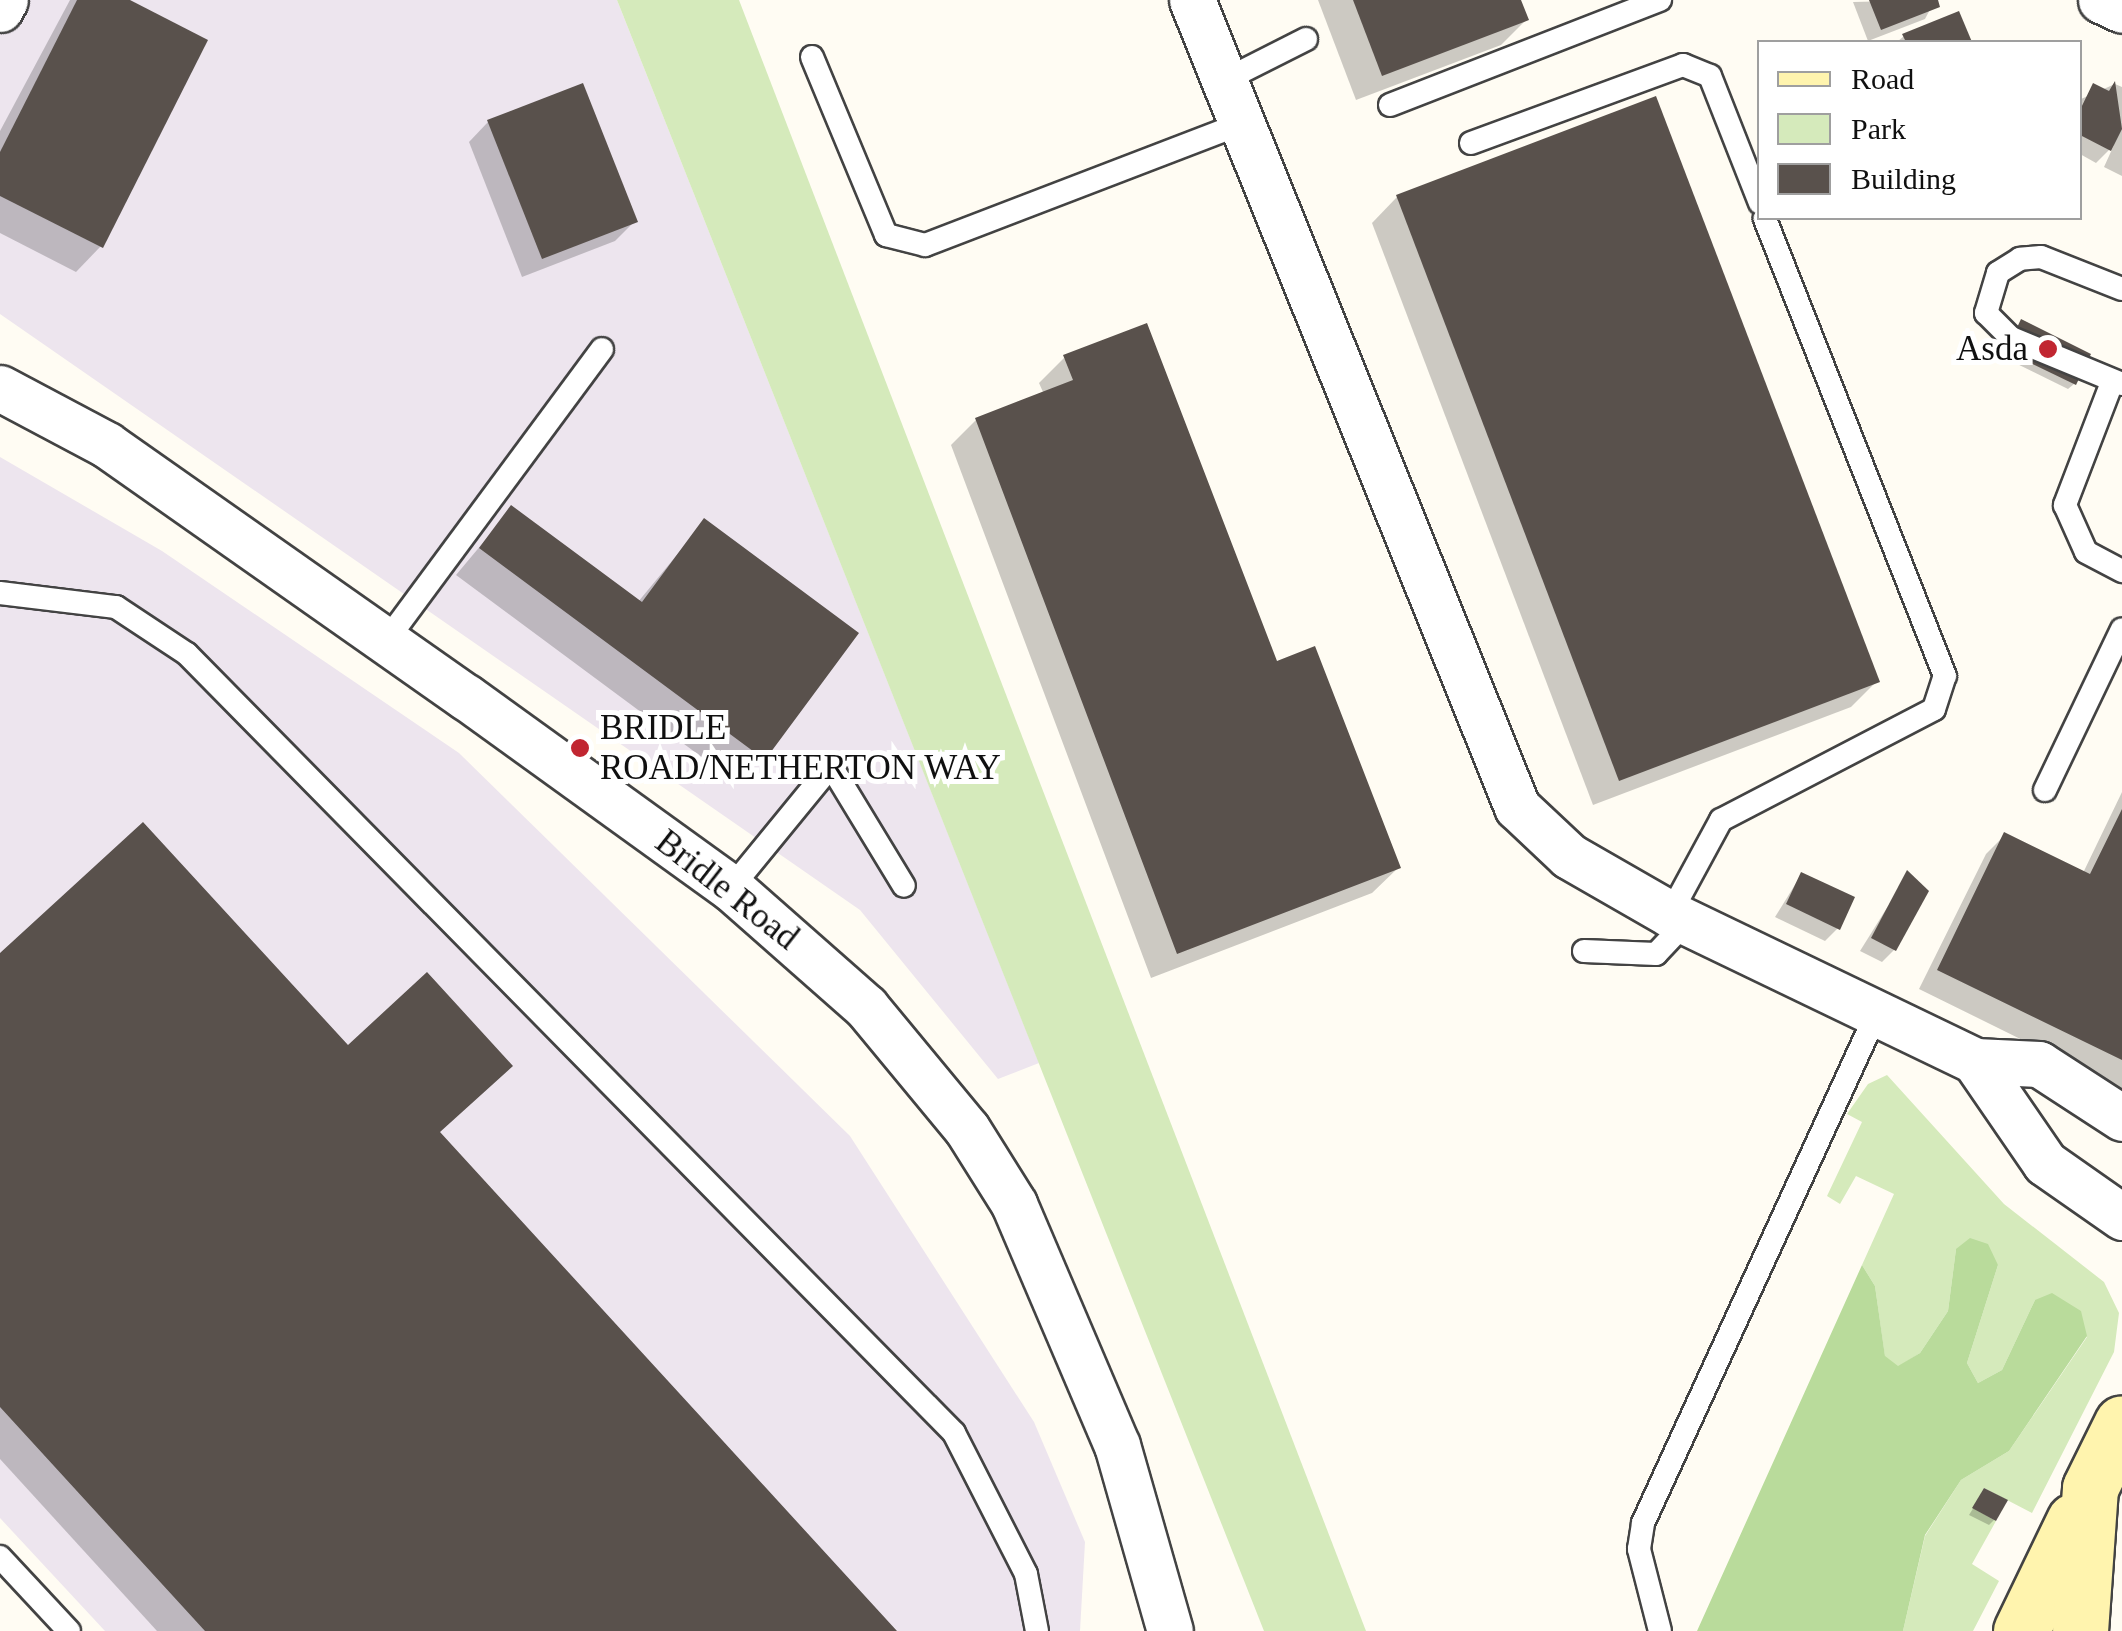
<!DOCTYPE html>
<html>
<head>
<meta charset="utf-8">
<style>
	body { margin:0 }
	#map { position:relative; width:2122px; height:1631px; overflow:hidden; background:#fffcf3; font-family:Georgia,serif }
	div>[style] { position:absolute }
	[style*='--x'] { left:calc(var(--x)*1px); top:calc(var(--y)*1px); width:calc(var(--w)*1px); rotate:calc(var(--a)*1deg) }
	.industrial>* { inset:0; background:#ede5ee }
	.green>* { inset:0; background:#d5eabb }
	.forest>* { inset:0; background:#b9db9b }
	.shadow>* { inset:0; background:#0003 }
	.building>* { inset:0; background:#59514c }
	.roads { filter:drop-shadow(2px 0 #434343) drop-shadow(-2px 0 #434343) drop-shadow(0 2px #434343) drop-shadow(0 -2px #434343) }
	.lane>* { height:22px; margin:-11px; padding:0 11px; transform-origin:11px; border-radius:11px; background:#fff }
	.street>* { height:45px; margin:-22.5px; padding:0 22.5px; transform-origin:22.5px; border-radius:22.5px; background:#fff }
	.secondary>* { height:55px; margin:-27.5px; padding:0 27.5px; transform-origin:27.5px; border-radius:27.5px; background:#fff4ae }
	.dots>* { width:28px; height:28px; translate:-50% -50%; box-sizing:border-box; border:5px solid #fff; border-radius:50% }
	span { translate:-50% -50%; white-space:nowrap; text-align:center; line-height:1.15; -webkit-text-stroke:10px #fff; paint-order:stroke }
	.poi-label { font-size:35px; color:#101010 }
	.right { translate:-100% -50%; text-align:right }
	.left { translate:0 -50%; text-align:left }
	.street-label { font-size:35px; color:#101010 }
	.legend { position:absolute; left:1757px; top:40px; width:325px; height:180px; box-sizing:border-box; background:#fff; border:2px solid #9f9f9f; margin:0; padding:12px 18px; list-style:none; font-size:30px; color:#101010 }
	.legend li { display:flex; align-items:center; gap:20px; height:50px }
	.legend b { width:50px; border:2px solid #9f9f9f }
</style>
</head>
<body>
<div id="map">
	<div class="industrial">
		<i style="clip-path:polygon(0 0,617px 0,1039px 1063px,998px 1079px,860px 910px,0 314px)"></i>
		<i style="clip-path:polygon(0 457px,162px 551px,459px 753px,850px 1136px,1034px 1422px,1085px 1542px,1080px 1631px,105px 1631px,0 1518px)"></i>
	</div>
	<div class="green">
		<i style="clip-path:polygon(617px 0,739px 0,1366px 1631px,1264px 1631px)"></i>
		<i style="clip-path:polygon(1887px 1075px,2004px 1204px,2104px 1282px,2119px 1313px,2114px 1352px,2032px 1513px,1984px 1488px,1973px 1508px,1996px 1521px,1972px 1564px,1999px 1581px,1973px 1631px,1903px 1631px,1925px 1536px,1961px 1480px,2009px 1451px,2087px 1337px,2035px 1300px,2002px 1370px,1978px 1383px,1967px 1363px,1998px 1265px,1956px 1249px,1948px 1311px,1920px 1353px,1898px 1367px,1885px 1357px,1875px 1286px,1862px 1265px,1894px 1194px,1856px 1176px,1840px 1204px,1827px 1196px,1862px 1122px,1847px 1114px,1868px 1084px)"></i>
	</div>
	<div class="forest">
		<i style="clip-path:polygon(1970px 1238px,1988px 1244px,1998px 1265px,1967px 1363px,1978px 1383px,2002px 1370px,2035px 1300px,2052px 1293px,2081px 1311px,2087px 1336px,2009px 1451px,1961px 1480px,1925px 1535px,1903px 1631px,1697px 1631px,1862px 1265px,1875px 1286px,1885px 1356px,1898px 1366px,1920px 1353px,1948px 1311px,1956px 1249px)"></i>
	</div>
	<div class="shadow">
		<i style="clip-path:polygon(70px 0,125px 0,101px 246px,76px 272px,0 233px,0 131px)"></i>
		<i style="clip-path:polygon(1318px 0,1519px 0,1526px 20px,1501px 45px,1356px 100px)"></i>
		<i style="clip-path:polygon(1935px 0,1925px 19px,1868px 41px,1853px 2px)"></i>
		<i style="clip-path:polygon(1957px 14px,1969px 42px,1897px 42px,1904px 36px)"></i>
		<i style="clip-path:polygon(2115px 84px,2122px 87px,2122px 176px,2104px 167px,2114px 145px,2096px 163px,2080px 154px,2081px 99px)"></i>
		<i style="clip-path:polygon(488px 122px,635px 221px,615px 241px,522px 277px,469px 142px)"></i>
		<i style="clip-path:polygon(1397px 197px,1877px 681px,1851px 707px,1593px 805px,1372px 223px)"></i>
		<i style="clip-path:polygon(2021px 325px,2074px 384px,2068px 389px,2005px 358px)"></i>
		<i style="clip-path:polygon(1064px 358px,1276px 664px,1398px 868px,1372px 893px,1151px 978px,951px 445px,976px 420px,1043px 392px,1039px 383px)"></i>
		<i style="clip-path:polygon(512px 508px,638px 602px,704px 522px,855px 634px,738px 784px,456px 575px)"></i>
		<i style="clip-path:polygon(2122px 792px,2122px 1089px,1919px 989px,1986px 854px,2005px 835px,2083px 873px)"></i>
		<i style="clip-path:polygon(1908px 874px,1894px 950px,1882px 962px,1860px 951px)"></i>
		<i style="clip-path:polygon(1801px 875px,1838px 928px,1825px 941px,1775px 917px)"></i>
		<i style="clip-path:polygon(0 956px,348px 1048px,438px 1133px,894px 1631px,157px 1631px,0 1459px)"></i>
		<i style="clip-path:polygon(1984px 1491px,1994px 1520px,1989px 1525px,1969px 1515px)"></i>
	</div>
	<div class="building">
		<i style="clip-path:polygon(77px 0,130px 0,208px 40px,103px 248px,0 196px,0 152px)"></i>
		<i style="clip-path:polygon(1353px 0,1521px 0,1529px 20px,1382px 76px)"></i>
		<i style="clip-path:polygon(1869px 0,1938px 0,1940px 7px,1881px 30px)"></i>
		<i style="clip-path:polygon(1959px 11px,1972px 42px,1906px 42px,1902px 34px)"></i>
		<i style="clip-path:polygon(2115px 81px,2122px 129px,2111px 151px,2080px 135px,2080px 110px,2093px 83px,2109px 91px)"></i>
		<i style="clip-path:polygon(583px 83px,638px 222px,542px 259px,487px 120px)"></i>
		<i style="clip-path:polygon(1656px 96px,1880px 682px,1619px 781px,1396px 195px)"></i>
		<i style="clip-path:polygon(2021px 319px,2091px 354px,2076px 385px,2006px 351px)"></i>
		<i style="clip-path:polygon(1147px 323px,1277px 661px,1315px 646px,1401px 868px,1177px 954px,975px 418px,1073px 380px,1063px 355px)"></i>
		<i style="clip-path:polygon(511px 505px,642px 602px,704px 518px,859px 633px,765px 760px,479px 548px)"></i>
		<i style="clip-path:polygon(2122px 809px,2122px 1060px,1937px 970px,2004px 832px,2090px 874px)"></i>
		<i style="clip-path:polygon(143px 822px,348px 1045px,427px 972px,513px 1066px,440px 1132px,897px 1631px,205px 1631px,0 1407px,0 953px)"></i>
		<i style="clip-path:polygon(1907px 870px,1929px 891px,1896px 951px,1871px 938px)"></i>
		<i style="clip-path:polygon(1801px 872px,1855px 897px,1840px 930px,1786px 904px)"></i>
		<i style="clip-path:polygon(1984px 1488px,2008px 1500px,1996px 1521px,1972px 1508px)"></i>
	</div>
	<div class="roads">
		<div class="lane">
			<i style="--x:812;--y:57;--w:193;--a:67.4"></i>
			<i style="--x:886;--y:235;--w:40;--a:14.4"></i>
			<i style="--x:925;--y:245;--w:338;--a:-21"></i>
			<i style="--x:1223;--y:81;--w:93;--a:-26.8"></i>
			<i style="--x:1390;--y:105;--w:290;--a:-21.3"></i>
			<i style="--x:1471;--y:143;--w:226;--a:-20.2"></i>
			<i style="--x:1683;--y:65;--w:29;--a:22"></i>
			<i style="--x:1710;--y:76;--w:136;--a:68.5"></i>
			<i style="--x:2122;--y:289;--w:87;--a:-158.4"></i>
			<i style="--x:2041;--y:257;--w:21;--a:175"></i>
			<i style="--x:2020;--y:259;--w:26;--a:148"></i>
			<i style="--x:1998;--y:273;--w:42;--a:106.7"></i>
			<i style="--x:1986;--y:313;--w:35;--a:45"></i>
			<i style="--x:2011;--y:338;--w:120;--a:22.5"></i>
			<i style="--x:2111;--y:385;--w:129;--a:111"></i>
			<i style="--x:2065;--y:505;--w:51;--a:65.9"></i>
			<i style="--x:2086;--y:552;--w:41;--a:27.8"></i>
			<i style="--x:0;--y:593;--w:117;--a:6.9"></i>
			<i style="--x:116;--y:607;--w:85;--a:33.5"></i>
			<i style="--x:187;--y:654;--w:1093;--a:45.44"></i>
			<i style="--x:954;--y:1433;--w:158;--a:62.9"></i>
			<i style="--x:1026;--y:1574;--w:58;--a:79.1"></i>
			<i style="--x:386;--y:641;--w:363;--a:-53.5"></i>
			<i style="--x:2045;--y:790;--w:178;--a:-64.4"></i>
			<i style="--x:731;--y:888;--w:158;--a:-50.7"></i>
			<i style="--x:831;--y:766;--w:140;--a:58.7"></i>
			<i style="--x:1670;--y:914;--w:107;--a:-61.5"></i>
			<i style="--x:1721;--y:820;--w:240;--a:-27.5"></i>
			<i style="--x:1934;--y:709;--w:35;--a:-72"></i>
			<i style="--x:1945;--y:676;--w:492;--a:-111.5"></i>
			<i style="--x:1584;--y:951;--w:72;--a:2.4"></i>
			<i style="--x:1656;--y:954;--w:45;--a:-46.8"></i>
			<i style="--x:0;--y:1557;--w:101;--a:47"></i>
			<i style="--x:1660;--y:1631;--w:85;--a:-104.4"></i>
			<i style="--x:1639;--y:1549;--w:26;--a:-81"></i>
			<i style="--x:1643;--y:1523;--w:566;--a:-65.38"></i>
		</div>
		<div class="street">
			<i style="--x:1192;--y:0;--w:870;--a:68.06"></i>
			<i style="--x:1517;--y:807;--w:71;--a:43.3"></i>
			<i style="--x:1569;--y:856;--w:116;--a:29.9"></i>
			<i style="--x:1670;--y:914;--w:339;--a:25.7"></i>
			<i style="--x:1975;--y:1061;--w:124;--a:55.5"></i>
			<i style="--x:2045;--y:1163;--w:94;--a:35"></i>
			<i style="--x:2101;--y:0;--w:23;--a:25"></i>
			<i style="--x:0;--y:9;--w:10;--a:-61"></i>
			<i style="--x:0;--y:388;--w:121;--a:28"></i>
			<i style="--x:107;--y:445;--w:439;--a:35.1"></i>
			<i style="--x:466;--y:697;--w:327;--a:35.8"></i>
			<i style="--x:731;--y:888;--w:180;--a:41.4"></i>
			<i style="--x:866;--y:1007;--w:158;--a:50.4"></i>
			<i style="--x:967;--y:1129;--w:89;--a:57.9"></i>
			<i style="--x:1014;--y:1204;--w:262;--a:66.9"></i>
			<i style="--x:1117;--y:1445;--w:193;--a:74.1"></i>
			<i style="--x:1975;--y:1061;--w:64;--a:2.7"></i>
			<i style="--x:2039;--y:1064;--w:99;--a:33"></i>
		</div>
		<div class="secondary">
			<i style="--x:2021;--y:1631;--w:122;--a:-64.3"></i>
			<i style="--x:2080;--y:1631;--w:143;--a:-86"></i>
			<i style="--x:2090;--y:1488;--w:72;--a:-63.8"></i>
		</div>
	</div>
	<div class="dots">
		<i style="left:2048px;top:349px;background:#c12631"></i>
		<i style="left:580px;top:748px;background:#c12631"></i>
	</div>
	<div class="poi-label">
		<span class="right" style="left:2028px;top:349px">Asda</span>
		<span class="left" style="left:600px;top:748px">BRIDLE<br>ROAD/NETHERTON WAY</span>
	</div>
	<div class="street-label">
		<span style="left:727px;top:890px;rotate:38deg">Bridle Road</span>
	</div>
	<ul class="legend">
	<li><b style="height:12px;background:#fff4ae"></b>Road</li>
	<li><b style="height:28px;background:#d5eabb"></b>Park</li>
	<li><b style="height:28px;background:#59514c"></b>Building</li>
	</ul>
</div>
</body>
</html>
